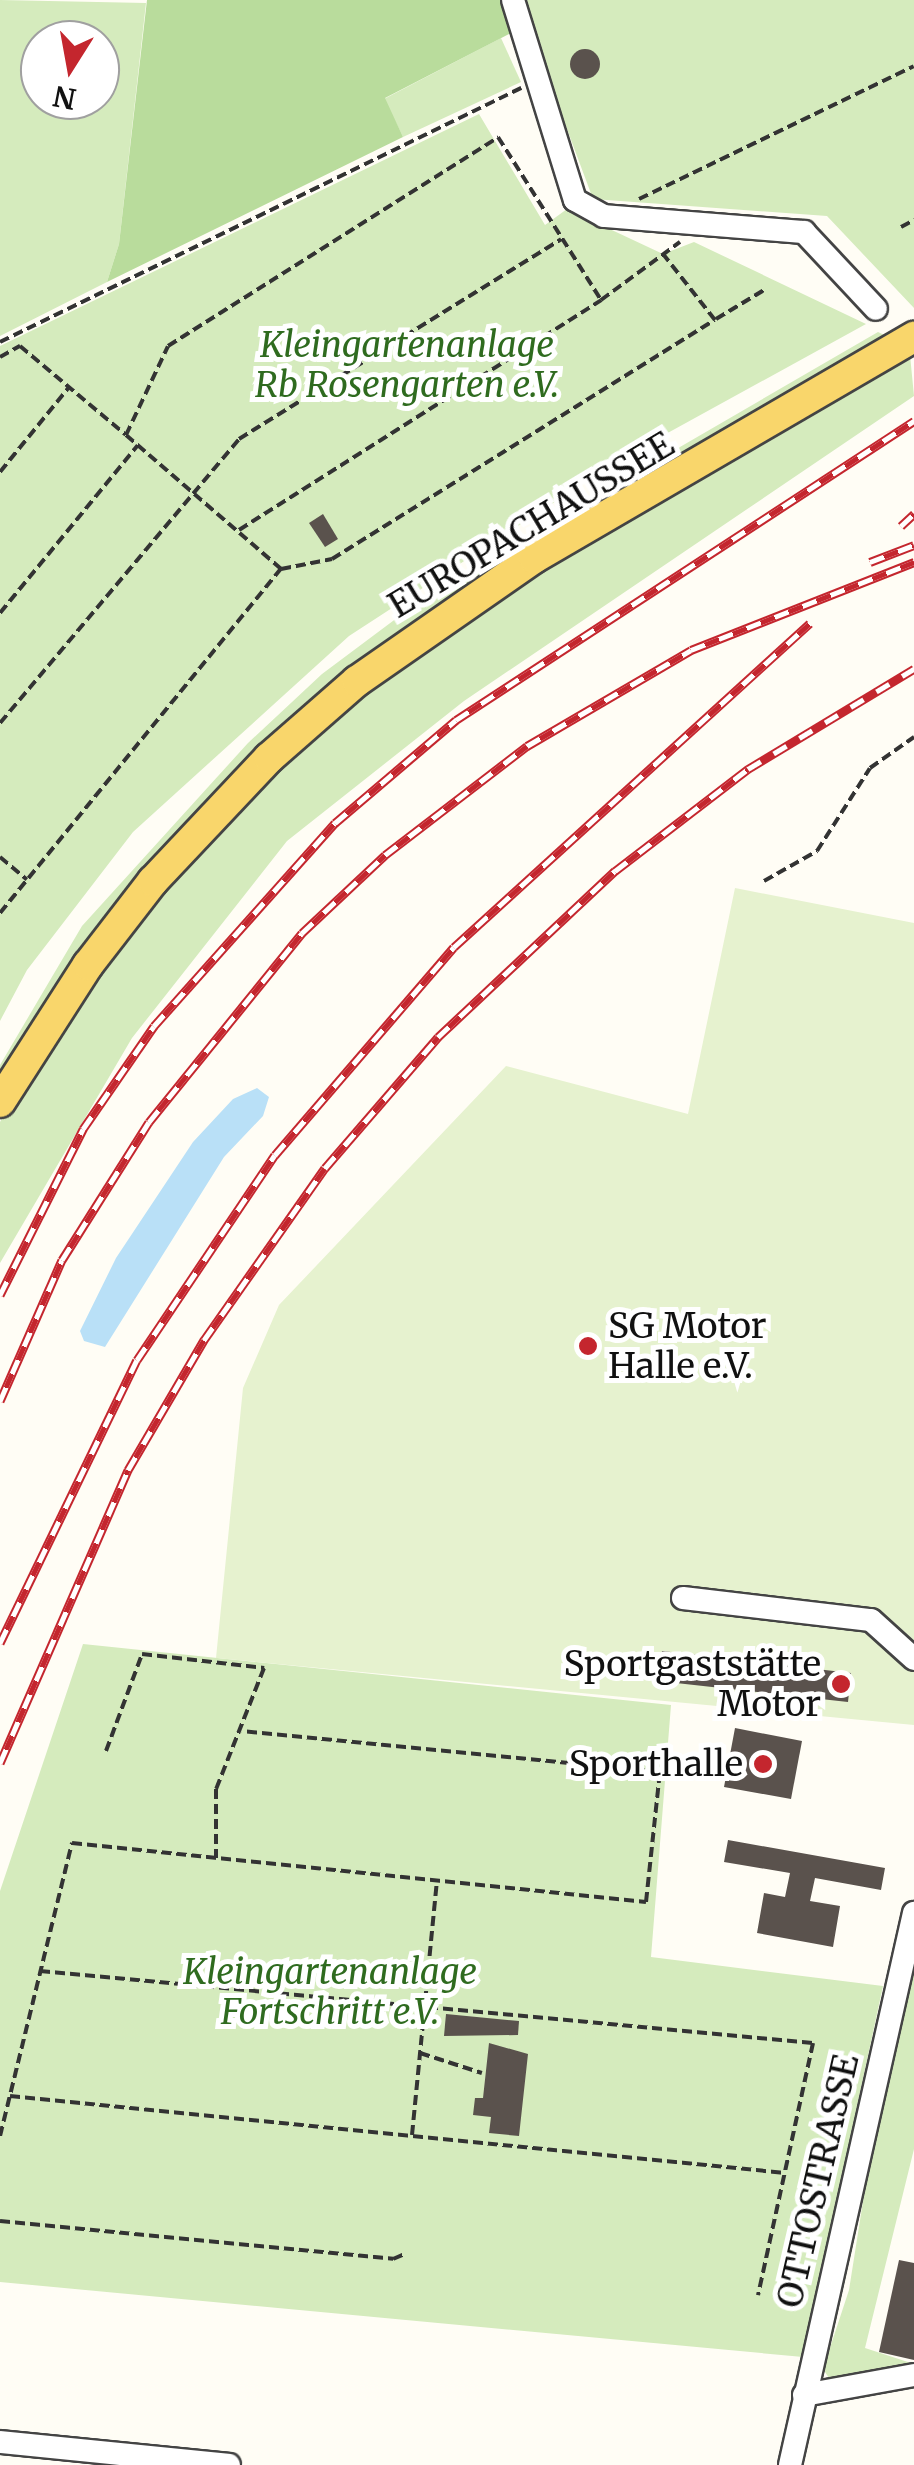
<!DOCTYPE html>
<html>
<head>
<meta charset="utf-8">
<style>
	body { margin:0 }
	#map { position:relative; width:914px; height:2465px; overflow:hidden; background:#fffdf5; font-family:Merriweather,serif }
	div>[style] { position:absolute }
	[style*='--x'] { left:calc(var(--x)*1px); top:calc(var(--y)*1px); width:calc(var(--w)*1px); rotate:calc(var(--a)*1deg) }
	.green>* { inset:0; background:#d5ebbd }
	.forest>* { inset:0; background:#b9dc9c }
	.pitch>* { inset:0; background:#e6f2cf }
	.water>* { inset:0; background:#b9e0f7 }
	.building>* { inset:0; background:#5a524d }
	.round { border-radius:50% }
	.path>* { height:4px; margin-top:-2px; transform-origin:0; background:repeating-linear-gradient(90deg,#333 0 10px,transparent 0 15px) }
	.roads { filter:drop-shadow(2px 0 #444) drop-shadow(-2px 0 #444) drop-shadow(0 2px #444) drop-shadow(0 -2px #444) }
	.minor>* { height:22px; margin:-11px; padding:0 11px; transform-origin:11px; border-radius:11px; background:#fff }
	.major>* { height:30px; margin:-15px; padding:0 15px; transform-origin:15px; border-radius:15px; background:#f9d66b }
	.rail>* { height:9px; margin-top:-4.5px; transform-origin:0; background:repeating-linear-gradient(90deg,#fff 0 15px,#c4262e 0 30px); box-sizing:border-box; border-block:2px solid #c4262e }
	.dots>* { width:28px; height:28px; translate:-50% -50%; box-sizing:border-box; border:5px solid #fff; border-radius:50% }
	span { translate:-50% -50%; white-space:nowrap; text-align:center; line-height:1.15; -webkit-text-stroke:10px #fff; paint-order:stroke }
	.park-label { font-size:35px; color:#2f6b1f; font-style:italic }
	.street-label { font-size:35px; color:#111 }
	.poi-label { font-size:35px; color:#111 }
	.left { translate:0 -50%; text-align:left }
	.right { translate:-100% -50%; text-align:right }
	.north { position:absolute; left:20px; top:20px; width:100px; height:100px; box-sizing:border-box; background:#fff; border:2px solid #a0a0a0; border-radius:50%; rotate:191deg; font-size:28px; font-weight:700; line-height:40px; text-align:center; color:#111 }
	.north::after { content:''; display:block; margin:auto; width:35px; height:45px; background:#c4262e; clip-path:polygon(50% 0,100% 100%,50% 72%,0 100%) }
</style>
</head>
<body>
<div id="map">
	<div class="green">
		<i style="clip-path:polygon(evenodd,0 0,146px 3px,119px 244px,107px 282px,0 336px,0 0,40px 40px,100px 40px,100px 100px,40px 100px,40px 40px)"></i>
		<i style="clip-path:polygon(519px 0,914px 0,914px 308px,827px 216px,593px 199px)"></i>
		<i style="clip-path:polygon(501px 38px,521px 82px,403px 137px,384px 99px)"></i>
		<i style="clip-path:polygon(479px 114px,545px 225px,567px 209px,663px 254px,694px 242px,866px 324px,624px 457px,349px 636px,133px 832px,27px 970px,0 1021px,0 346px)"></i>
		<i style="clip-path:polygon(878px 332px,893px 339px,308px 710px,0 1083px,0 1065px,82px 926px,248px 743px,322px 674px,437px 588px)"></i>
		<i style="clip-path:polygon(910px 355px,914px 396px,464px 701px,287px 841px,132px 1038px,0 1263px,0 1122px,7px 1109px,132px 923px,276px 765px,444px 627px)"></i>
		<i style="clip-path:polygon(83px 1644px,671px 1705px,651px 1957px,883px 1986px,803px 2357px,0 2282px,0 1891px)"></i>
		<i style="clip-path:polygon(914px 1956px,914px 2149px,865px 2348px,914px 2364px,831px 2381px,823px 2369px,849px 2290px,879px 2100px)"></i>
	</div>
	<div class="forest">
		<i style="clip-path:polygon(147px 0,504px 0,513px 32px,385px 98px,403px 137px,107px 282px,119px 244px)"></i>
	</div>
	<div class="pitch">
		<i style="clip-path:polygon(735px 888px,914px 923px,914px 1725px,216px 1658px,243px 1388px,279px 1305px,506px 1066px,688px 1114px)"></i>
	</div>
	<div class="water">
		<i style="clip-path:polygon(257px 1088px,269px 1097px,263px 1116px,224px 1157px,105px 1347px,84px 1341px,80px 1331px,116px 1258px,193px 1142px,233px 1099px)"></i>
	</div>
	<div class="building">
		<i class="round" style="left:570px;top:49px;width:30px;height:30px"></i>
		<i style="clip-path:polygon(323px 514px,338px 539px,325px 547px,309px 523px)"></i>
		<i style="clip-path:polygon(662px 1651px,851px 1673px,848px 1702px,658px 1681px)"></i>
		<i style="clip-path:polygon(735px 1728px,802px 1741px,791px 1799px,724px 1787px)"></i>
		<i style="clip-path:polygon(728px 1840px,885px 1868px,881px 1890px,815px 1878px,810px 1901px,840px 1906px,833px 1947px,757px 1933px,764px 1893px,785px 1897px,790px 1873px,724px 1862px)"></i>
		<i style="clip-path:polygon(446px 2014px,519px 2021px,518px 2035px,444px 2036px)"></i>
		<i style="clip-path:polygon(489px 2043px,528px 2054px,519px 2136px,489px 2133px,491px 2117px,473px 2115px,475px 2098px,483px 2098px)"></i>
		<i style="clip-path:polygon(899px 2260px,914px 2263px,914px 2360px,879px 2352px)"></i>
	</div>
	<div class="path">
		<i style="--x:639;--y:199;--w:305;--a:-25.8"></i>
		<i style="--x:901;--y:227;--w:15;--a:-28"></i>
		<i style="--x:716;--y:319;--w:56;--a:-31.1"></i>
		<i style="--x:0;--y:342;--w:580;--a:-25.99"></i>
		<i style="--x:0;--y:357;--w:23;--a:-29"></i>
		<i style="--x:20;--y:346;--w:138;--a:40"></i>
		<i style="--x:126;--y:435;--w:98;--a:-64.7"></i>
		<i style="--x:168;--y:346;--w:391;--a:-32.3"></i>
		<i style="--x:498;--y:137;--w:193;--a:57.7"></i>
		<i style="--x:601;--y:300;--w:98;--a:-36.3"></i>
		<i style="--x:126;--y:435;--w:205;--a:40.8"></i>
		<i style="--x:0;--y:472;--w:109;--a:-50.9"></i>
		<i style="--x:239;--y:530;--w:429;--a:-32.4"></i>
		<i style="--x:0;--y:613;--w:217;--a:-50.6"></i>
		<i style="--x:0;--y:723;--w:371;--a:-49.9"></i>
		<i style="--x:239;--y:439;--w:379;--a:-31.8"></i>
		<i style="--x:0;--y:857;--w:35;--a:40"></i>
		<i style="--x:764;--y:881;--w:61;--a:-29.5"></i>
		<i style="--x:817;--y:851;--w:98;--a:-57.4"></i>
		<i style="--x:870;--y:768;--w:54;--a:-35.2"></i>
		<i style="--x:0;--y:913;--w:444;--a:-50.8"></i>
		<i style="--x:281;--y:569;--w:52;--a:-11.1"></i>
		<i style="--x:332;--y:559;--w:451;--a:-32"></i>
		<i style="--x:715;--y:320;--w:84;--a:-128.2"></i>
		<i style="--x:106;--y:1751;--w:103;--a:-69.6"></i>
		<i style="--x:142;--y:1654;--w:123;--a:6.5"></i>
		<i style="--x:264;--y:1668;--w:130;--a:111.6"></i>
		<i style="--x:216;--y:1789;--w:69;--a:90"></i>
		<i style="--x:40;--y:1971;--w:776;--a:5.32"></i>
		<i style="--x:813;--y:2043;--w:258;--a:102.3"></i>
		<i style="--x:420;--y:2053;--w:65;--a:17.9"></i>
		<i style="--x:10;--y:2096;--w:779;--a:5.67"></i>
		<i style="--x:412;--y:2135;--w:255;--a:-84.4"></i>
		<i style="--x:0;--y:2136;--w:302;--a:-76.2"></i>
		<i style="--x:72;--y:1843;--w:577;--a:5.87"></i>
		<i style="--x:646;--y:1902;--w:131;--a:-83.9"></i>
		<i style="--x:660;--y:1772;--w:420;--a:-174.4"></i>
		<i style="--x:0;--y:2221;--w:395;--a:5.5"></i>
		<i style="--x:393;--y:2259;--w:13;--a:-23"></i>
	</div>
	<div class="roads">
		<div class="minor">
			<i style="--x:513;--y:0;--w:209;--a:72.8"></i>
			<i style="--x:575;--y:200;--w:33;--a:29"></i>
			<i style="--x:604;--y:216;--w:201;--a:4.6"></i>
			<i style="--x:804;--y:232;--w:105;--a:46.9"></i>
			<i style="--x:683;--y:1598;--w:189;--a:6.7"></i>
			<i style="--x:871;--y:1620;--w:58;--a:42.2"></i>
			<i style="--x:804;--y:2395;--w:112;--a:-10.3"></i>
			<i style="--x:0;--y:2442;--w:230;--a:5.7"></i>
			<i style="--x:790;--y:2465;--w:566;--a:-77.34"></i>
		</div>
		<div class="major">
			<i style="--x:0;--y:1102;--w:163;--a:-57.3"></i>
			<i style="--x:88;--y:965;--w:106;--a:-52.3"></i>
			<i style="--x:153;--y:881;--w:169;--a:-46.7"></i>
			<i style="--x:269;--y:758;--w:117;--a:-41.2"></i>
			<i style="--x:357;--y:681;--w:216;--a:-34.8"></i>
			<i style="--x:534;--y:558;--w:440;--a:-30.2"></i>
		</div>
	</div>
	<div class="rail">
		<i style="--x:901;--y:526;--w:18;--a:-43"></i>
		<i style="--x:870;--y:562;--w:47;--a:-21.1"></i>
		<i style="--x:0;--y:1295;--w:186;--a:-63.4"></i>
		<i style="--x:83;--y:1129;--w:125;--a:-55.4"></i>
		<i style="--x:154;--y:1026;--w:272;--a:-48.3"></i>
		<i style="--x:335;--y:823;--w:159;--a:-40.4"></i>
		<i style="--x:456;--y:720;--w:547;--a:-33.14"></i>
		<i style="--x:0;--y:1401;--w:154;--a:-66.3"></i>
		<i style="--x:62;--y:1260;--w:163;--a:-57.8"></i>
		<i style="--x:149;--y:1122;--w:243;--a:-51"></i>
		<i style="--x:302;--y:933;--w:114;--a:-43.2"></i>
		<i style="--x:385;--y:855;--w:179;--a:-37.5"></i>
		<i style="--x:527;--y:746;--w:190;--a:-30.3"></i>
		<i style="--x:691;--y:650;--w:240;--a:-21.5"></i>
		<i style="--x:0;--y:1643;--w:314;--a:-64.2"></i>
		<i style="--x:137;--y:1360;--w:247;--a:-56.1"></i>
		<i style="--x:275;--y:1155;--w:274;--a:-49.3"></i>
		<i style="--x:454;--y:947;--w:481;--a:-42.3"></i>
		<i style="--x:0;--y:1763;--w:320;--a:-66.4"></i>
		<i style="--x:128;--y:1470;--w:151;--a:-59.7"></i>
		<i style="--x:204;--y:1340;--w:210;--a:-54.9"></i>
		<i style="--x:325;--y:1168;--w:173;--a:-49.2"></i>
		<i style="--x:438;--y:1037;--w:243;--a:-43.2"></i>
		<i style="--x:615;--y:871;--w:168;--a:-37.5"></i>
		<i style="--x:748;--y:769;--w:194;--a:-31.1"></i>
	</div>
	<div class="dots">
		<i style="left:588px;top:1346px;background:#c4262e"></i>
		<i style="left:841px;top:1684px;background:#c4262e"></i>
		<i style="left:763px;top:1764px;background:#c4262e"></i>
	</div>
	<div class="park-label">
		<span style="left:407px;top:365px">Kleingartenanlage<br>Rb Rosengarten e.V.</span>
		<span style="left:330px;top:1992px">Kleingartenanlage<br>Fortschritt e.V.</span>
	</div>
	<div class="street-label">
		<span style="left:531px;top:525px;rotate:-31deg">EUROPACHAUSSEE</span>
		<span style="left:818px;top:2181px;rotate:-77deg">OTTOSTRASSE</span>
	</div>
	<div class="poi-label">
		<span class="left" style="left:608px;top:1346px">SG Motor<br>Halle e.V.</span>
		<span class="right" style="left:821px;top:1684px">Sportgaststätte<br>Motor</span>
		<span class="right" style="left:743px;top:1764px">Sporthalle</span>
	</div>
	<div class="north">N</div>
</div>
</body>
</html>
